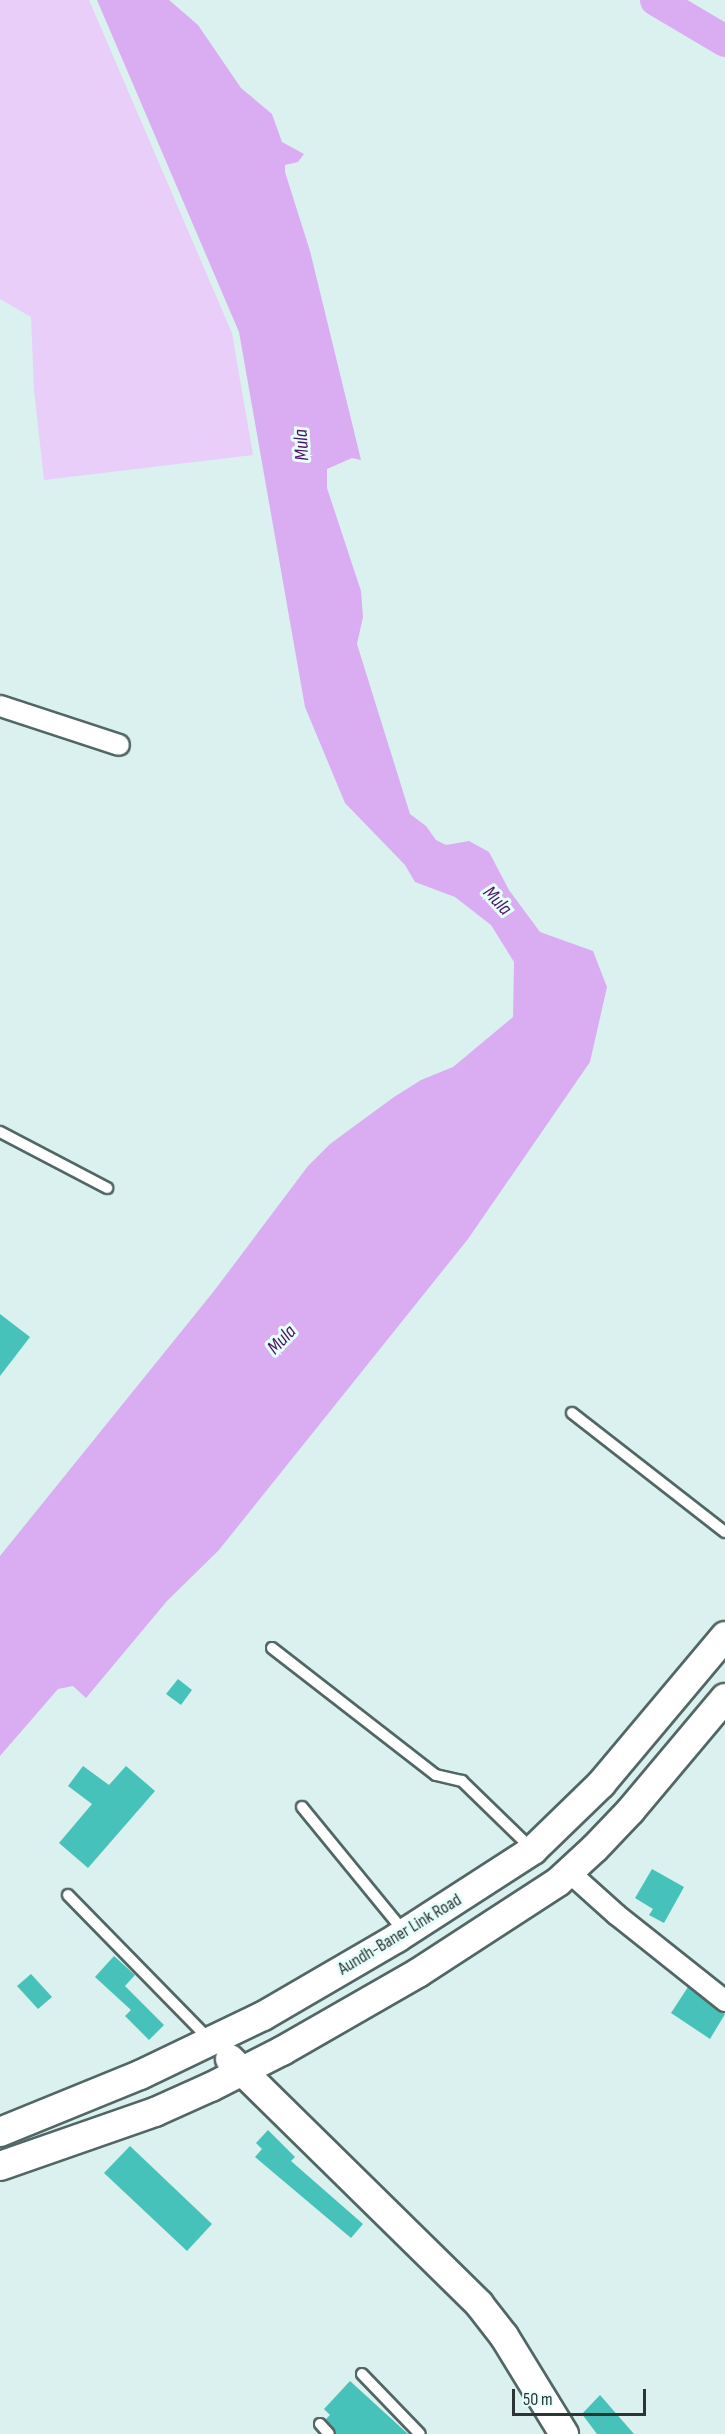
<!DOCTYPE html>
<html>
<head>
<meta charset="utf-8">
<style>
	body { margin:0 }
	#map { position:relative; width:725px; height:2434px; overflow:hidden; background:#daf1ef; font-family:"Sofia Sans Condensed",sans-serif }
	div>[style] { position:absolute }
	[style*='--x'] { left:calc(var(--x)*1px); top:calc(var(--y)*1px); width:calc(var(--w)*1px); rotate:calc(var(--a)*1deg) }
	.green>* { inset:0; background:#e9cef9 }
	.water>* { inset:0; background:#daadf3 }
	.river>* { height:32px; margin:-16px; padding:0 16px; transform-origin:16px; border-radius:16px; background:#daadf3 }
	.building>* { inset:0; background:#47c2ba }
	.roads { filter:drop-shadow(2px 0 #526765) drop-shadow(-2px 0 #526765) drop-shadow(0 2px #526765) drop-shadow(0 -2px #526765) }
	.lane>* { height:10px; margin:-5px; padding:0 5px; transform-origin:5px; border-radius:5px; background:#fff }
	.street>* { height:20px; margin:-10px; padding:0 10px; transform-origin:10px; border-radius:10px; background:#fff }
	.secondary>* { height:28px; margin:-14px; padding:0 14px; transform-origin:14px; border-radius:14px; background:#fff }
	span { translate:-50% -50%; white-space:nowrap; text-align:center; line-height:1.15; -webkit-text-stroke:6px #e7fffc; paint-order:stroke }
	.street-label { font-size:18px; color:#2c3534 }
	.water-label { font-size:20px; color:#4d1365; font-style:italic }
	.scale { position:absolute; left:512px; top:2389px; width:134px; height:27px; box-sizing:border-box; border:3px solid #2c3534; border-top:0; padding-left:8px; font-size:18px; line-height:21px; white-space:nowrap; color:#2c3534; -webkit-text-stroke:4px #e7fffc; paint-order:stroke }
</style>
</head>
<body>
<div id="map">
	<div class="green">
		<i style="clip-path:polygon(0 0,89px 0,232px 333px,253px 455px,44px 480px,34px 390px,31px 317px,0 299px)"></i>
	</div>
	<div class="water">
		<i style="clip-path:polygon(97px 0,169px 0,198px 25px,241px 88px,272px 114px,282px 142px,304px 154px,298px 162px,285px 165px,285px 172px,310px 251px,361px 460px,352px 458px,327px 469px,327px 488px,361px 591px,363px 617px,357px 644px,410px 814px,426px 826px,436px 840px,446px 845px,469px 841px,489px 852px,509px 890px,540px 932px,593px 951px,607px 987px,590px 1062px,468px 1239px,219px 1550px,167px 1601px,86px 1698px,73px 1686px,58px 1689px,0 1756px,0 1556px,214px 1291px,308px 1166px,330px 1144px,394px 1097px,421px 1080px,453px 1067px,513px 1017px,514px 962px,491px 925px,455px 897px,415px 882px,405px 865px,345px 803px,305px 707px,239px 332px)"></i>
	</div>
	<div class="river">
		<i style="--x:656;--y:0;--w:80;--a:30.7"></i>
	</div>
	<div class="building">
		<i style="clip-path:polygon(0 1314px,30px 1337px,0 1376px)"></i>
		<i style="clip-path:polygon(178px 1679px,192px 1690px,181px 1705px,166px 1694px)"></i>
		<i style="clip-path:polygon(83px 1766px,109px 1785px,126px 1766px,155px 1791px,88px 1868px,59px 1843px,92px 1804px,68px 1786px)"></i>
		<i style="clip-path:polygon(652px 1869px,684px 1887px,664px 1923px,649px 1915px,653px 1909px,635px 1898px)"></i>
		<i style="clip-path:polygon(114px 1956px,135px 1975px,125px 1986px,164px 2025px,149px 2040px,125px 2016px,131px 2010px,95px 1977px)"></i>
		<i style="clip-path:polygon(31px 1974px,52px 1997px,38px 2009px,17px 1986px)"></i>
		<i style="clip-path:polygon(688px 1987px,725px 2014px,710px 2039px,671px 2013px)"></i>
		<i style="clip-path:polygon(268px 2130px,295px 2157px,291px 2161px,363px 2224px,351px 2238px,255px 2157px,262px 2149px,256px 2143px)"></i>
		<i style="clip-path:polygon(130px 2146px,212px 2224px,187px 2251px,104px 2173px)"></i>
		<i style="clip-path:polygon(350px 2381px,408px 2434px,336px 2434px,326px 2419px,330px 2415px,324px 2409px)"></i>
		<i style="clip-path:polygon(600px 2395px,634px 2434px,597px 2434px,582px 2414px)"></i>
	</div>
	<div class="roads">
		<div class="lane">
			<i style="--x:0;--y:1132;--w:121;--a:27.6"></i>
			<i style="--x:572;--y:1413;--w:194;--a:37.9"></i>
			<i style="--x:272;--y:1648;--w:207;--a:37.8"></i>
			<i style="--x:436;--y:1775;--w:27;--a:13"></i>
			<i style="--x:462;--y:1781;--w:96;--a:44.2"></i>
			<i style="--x:302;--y:1807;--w:163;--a:50.7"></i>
			<i style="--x:68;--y:1895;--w:202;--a:45.6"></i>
			<i style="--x:362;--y:2374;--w:83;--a:46"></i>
			<i style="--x:320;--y:2424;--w:13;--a:48"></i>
		</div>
		<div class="street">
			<i style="--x:0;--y:706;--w:125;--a:18.1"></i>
			<i style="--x:569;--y:1872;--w:64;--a:41.9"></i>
			<i style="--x:617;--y:1915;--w:138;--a:38.5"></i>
		</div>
		<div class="secondary">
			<i style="--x:230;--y:2059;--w:349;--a:44.5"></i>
			<i style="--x:479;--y:2304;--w:41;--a:52"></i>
			<i style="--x:504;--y:2336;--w:115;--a:58.5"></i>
			<i style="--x:0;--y:2132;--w:151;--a:-22.2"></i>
			<i style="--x:140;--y:2075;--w:136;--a:-25.6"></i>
			<i style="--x:263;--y:2016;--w:155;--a:-30.2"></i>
			<i style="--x:397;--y:1938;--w:162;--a:-32.9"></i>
			<i style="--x:533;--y:1850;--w:95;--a:-44.1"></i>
			<i style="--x:601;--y:1784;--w:193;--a:-50"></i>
			<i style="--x:0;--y:2166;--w:164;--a:-19.2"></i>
			<i style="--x:155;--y:2112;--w:61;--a:-24.1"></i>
			<i style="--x:211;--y:2087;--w:80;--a:-26.9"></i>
			<i style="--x:282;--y:2051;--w:157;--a:-29.8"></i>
			<i style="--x:418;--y:1973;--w:167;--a:-33"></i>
			<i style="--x:558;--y:1882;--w:50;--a:-42.6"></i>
			<i style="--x:595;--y:1848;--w:52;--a:-46.5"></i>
			<i style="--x:631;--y:1810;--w:146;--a:-50"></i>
		</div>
	</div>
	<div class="street-label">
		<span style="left:400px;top:1935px;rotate:-31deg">Aundh-Baner Link Road</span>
	</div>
	<div class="water-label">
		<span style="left:302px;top:445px;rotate:-93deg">Mula</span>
		<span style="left:497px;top:901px;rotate:47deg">Mula</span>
		<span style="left:282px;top:1340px;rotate:-46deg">Mula</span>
	</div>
	<div class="scale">50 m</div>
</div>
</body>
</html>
